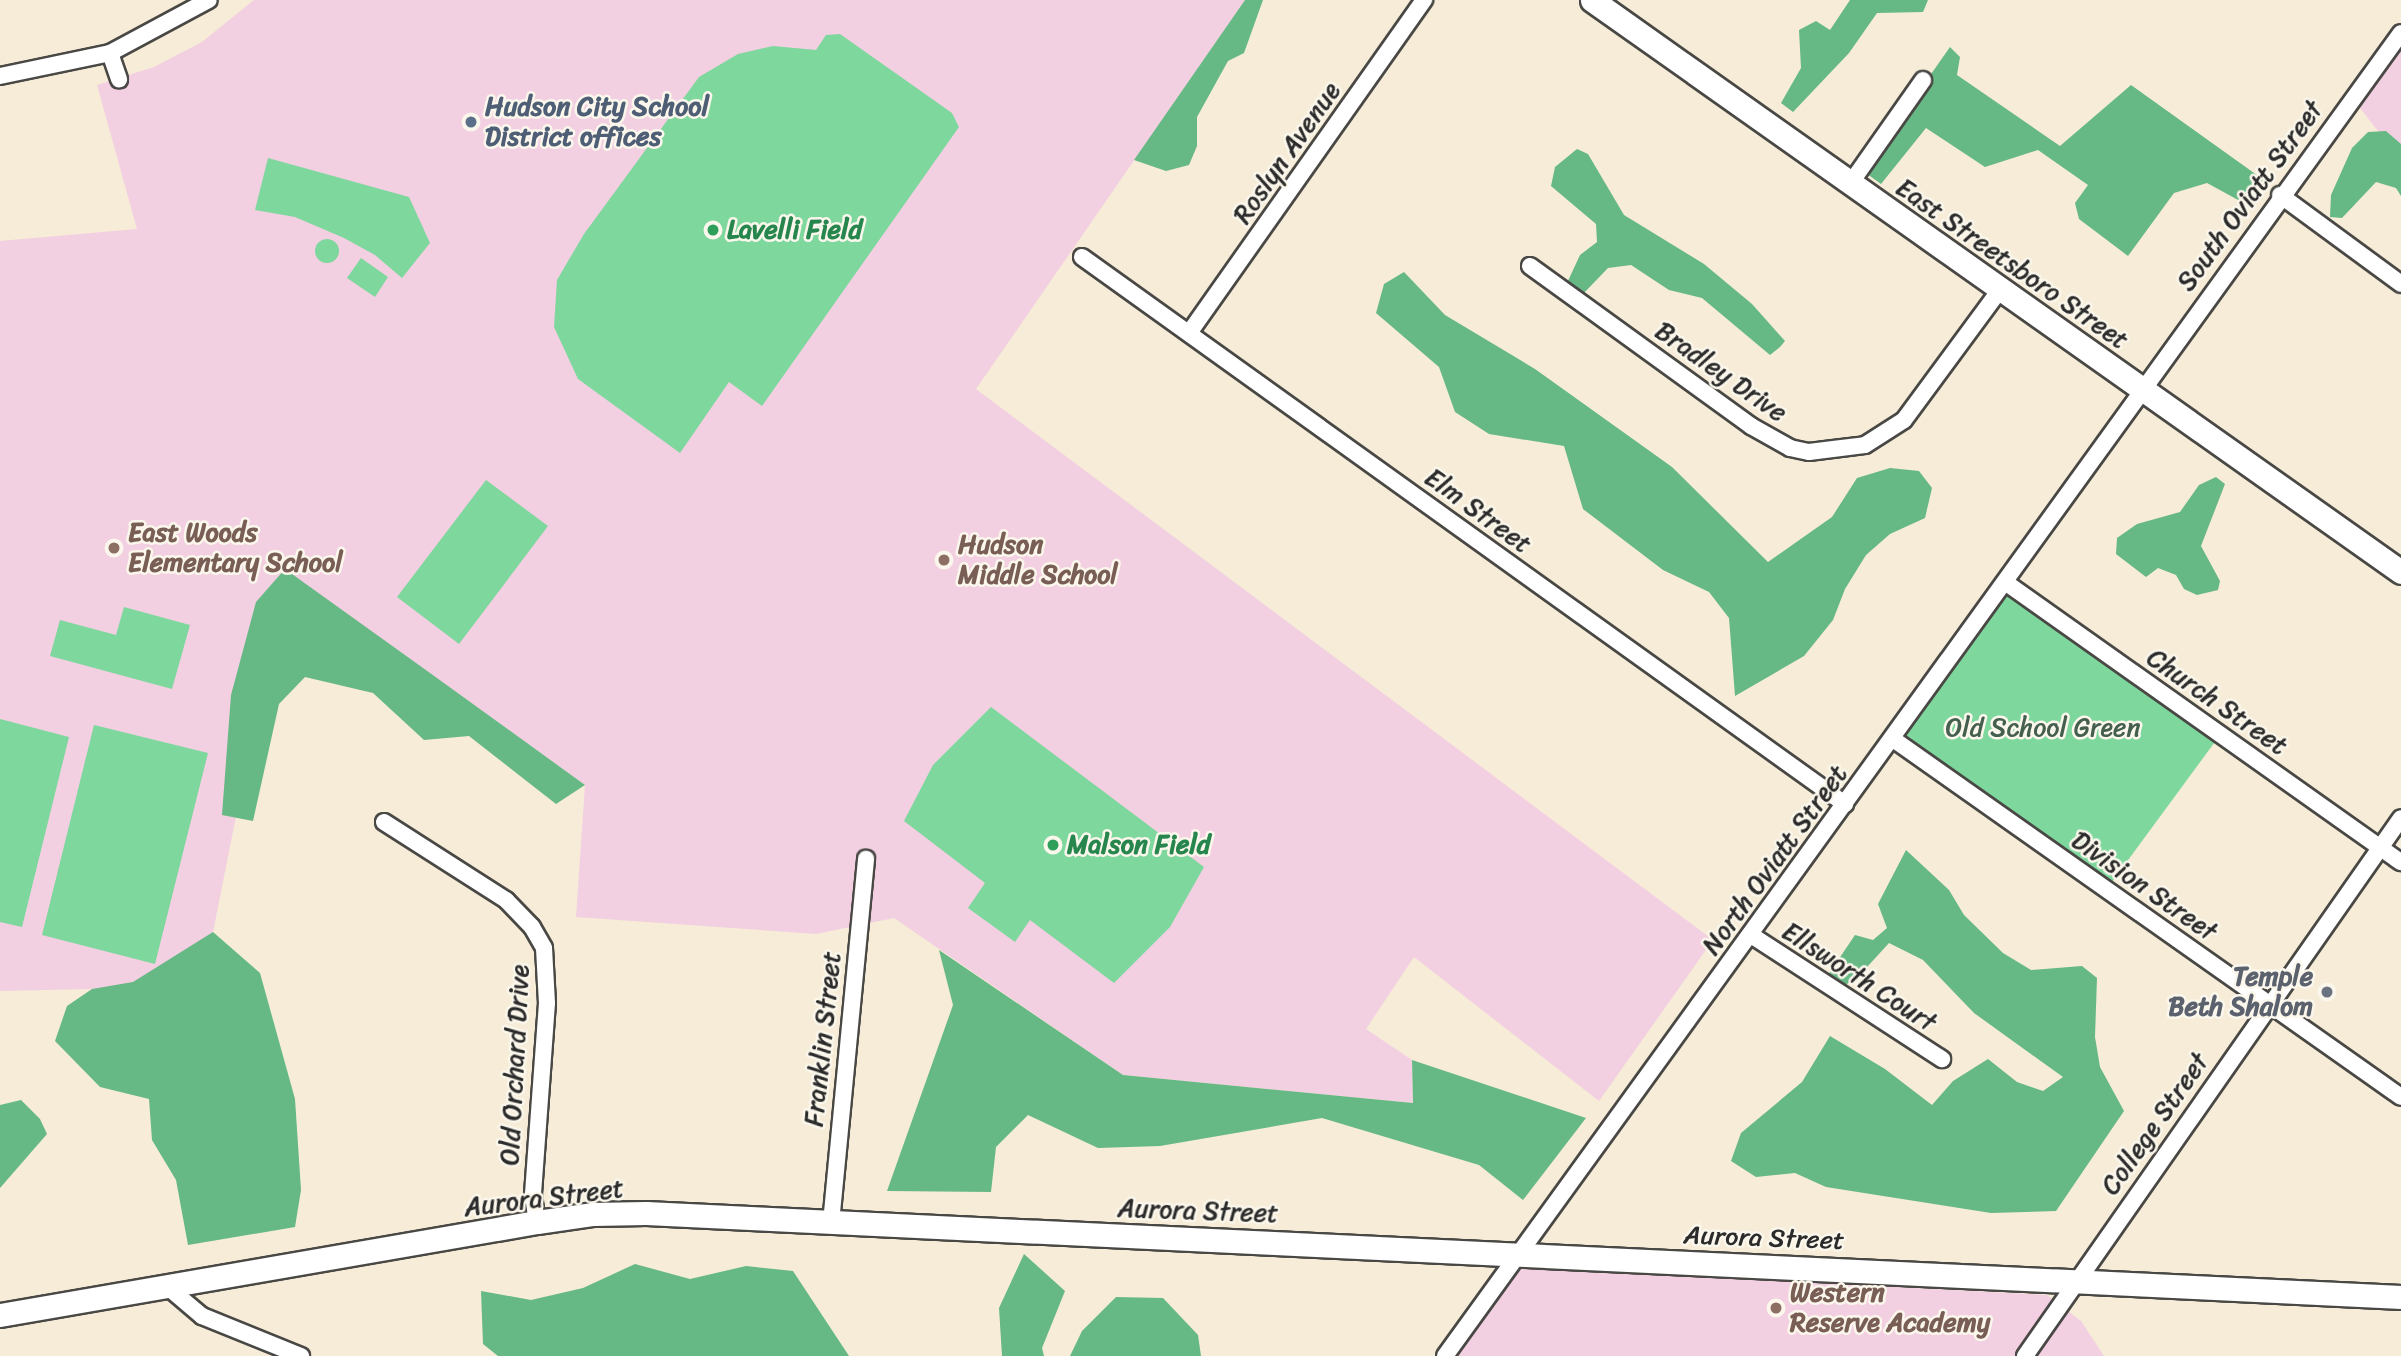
<!DOCTYPE html>
<html>
<head>
<meta charset="utf-8">
<style>
	body { margin:0 }
	#map { position:relative; width:2401px; height:1356px; overflow:hidden; background:#f6ecd7; font-family:Sriracha,sans-serif }
	div>[style] { position:absolute }
	[style*='--x'] { left:calc(var(--x)*1px); top:calc(var(--y)*1px); width:calc(var(--w)*1px); rotate:calc(var(--a)*1deg) }
	.built>* { inset:0; background:#f2cfe1 }
	.green>* { inset:0; background:#7ed79d }
	.round { border-radius:50% }
	.forest>* { inset:0; background:#66b884 }
	.roads { filter:drop-shadow(2px 0 #494845) drop-shadow(-2px 0 #494845) drop-shadow(0 2px #494845) drop-shadow(0 -2px #494845) }
	.street>* { height:16px; margin:-8px; padding:0 8px; transform-origin:8px; border-radius:8px; background:#fff }
	.secondary>* { height:23px; margin:-11.5px; padding:0 11.5px; transform-origin:11.5px; border-radius:11.5px; background:#fff }
	.dots>* { width:19px; height:19px; translate:-50% -50%; box-sizing:border-box; border:4px solid #fbf7ec; border-radius:50% }
	span { translate:-50% -50%; white-space:nowrap; text-align:center; line-height:1.15; -webkit-text-stroke:5px #fbf7ec; paint-order:stroke }
	.service-label { font-size:26px; color:#4e5e75; font-weight:700 }
	.left { translate:0 -50%; text-align:left }
	.street-label { font-size:26px; color:#2b2b2b }
	.leisure-label { font-size:26px; color:#27864d; font-weight:700 }
	.education-label { font-size:26px; color:#785e54; font-weight:700 }
	.park-label { font-size:26px; color:#445f4d }
	.worship-label { font-size:26px; color:#5b616d; font-weight:700 }
	.right { translate:-100% -50%; text-align:right }
</style>
</head>
<body>
<div id="map">
	<div class="built">
		<i style="clip-path:polygon(254px 0,1245px 0,976px 389px,1713px 940px,1599px 1101px,1414px 957px,1366px 1029px,1412px 1060px,1413px 1103px,1123px 1075px,894px 918px,816px 934px,576px 917px,585px 785px,285px 570px,213px 932px,136px 988px,0 991px,0 241px,137px 229px,97px 85px,154px 67px,202px 42px)"></i>
		<i style="clip-path:polygon(2401px 39px,2401px 161px,2354px 100px)"></i>
		<i style="clip-path:polygon(1517px 1267px,2047px 1295px,2081px 1321px,2104px 1356px,1452px 1356px)"></i>
	</div>
	<div class="green">
		<i style="clip-path:polygon(840px 34px,952px 113px,959px 127px,762px 406px,729px 382px,680px 453px,578px 379px,554px 327px,557px 280px,584px 234px,699px 77px,738px 54px,773px 46px,816px 50px,826px 35px)"></i>
		<i style="clip-path:polygon(268px 158px,409px 197px,430px 243px,402px 278px,375px 255px,344px 238px,295px 217px,255px 210px)"></i>
		<i class="round" style="left:315px;top:239px;width:24px;height:24px"></i>
		<i style="clip-path:polygon(361px 258px,388px 277px,375px 297px,347px 278px)"></i>
		<i style="clip-path:polygon(486px 480px,548px 526px,459px 644px,397px 597px)"></i>
		<i style="clip-path:polygon(2005px 582px,2220px 735px,2106px 890px,1893px 739px)"></i>
		<i style="clip-path:polygon(124px 607px,190px 625px,172px 689px,50px 656px,60px 620px,116px 635px)"></i>
		<i style="clip-path:polygon(991px 707px,1204px 867px,1170px 927px,1114px 983px,1030px 920px,1015px 942px,968px 908px,985px 883px,904px 821px,933px 765px)"></i>
		<i style="clip-path:polygon(0 719px,69px 737px,22px 927px,0 922px)"></i>
		<i style="clip-path:polygon(94px 725px,208px 753px,155px 964px,42px 935px)"></i>
	</div>
	<div class="forest">
		<i style="clip-path:polygon(1245px 0,1263px 0,1244px 53px,1228px 61px,1197px 117px,1197px 146px,1189px 165px,1166px 171px,1134px 160px)"></i>
		<i style="clip-path:polygon(1850px 0,1928px 0,1923px 12px,1877px 13px,1849px 53px,1793px 112px,1781px 103px,1801px 68px,1799px 30px,1816px 21px,1830px 30px)"></i>
		<i style="clip-path:polygon(1950px 47px,1960px 57px,1957px 75px,2060px 146px,2131px 85px,2268px 183px,2251px 207px,2207px 183px,2174px 193px,2128px 256px,2079px 219px,2075px 203px,2088px 185px,2038px 150px,1985px 167px,1926px 128px,1881px 184px,1863px 171px)"></i>
		<i style="clip-path:polygon(2386px 131px,2401px 144px,2401px 196px,2396px 188px,2376px 182px,2342px 218px,2330px 217px,2331px 195px,2352px 148px,2368px 132px)"></i>
		<i style="clip-path:polygon(1577px 149px,1588px 154px,1624px 215px,1704px 264px,1752px 304px,1785px 341px,1780px 347px,1770px 355px,1702px 298px,1669px 290px,1631px 265px,1608px 268px,1582px 295px,1567px 283px,1580px 255px,1597px 242px,1596px 224px,1551px 186px,1555px 167px)"></i>
		<i style="clip-path:polygon(1404px 272px,1445px 315px,1535px 369px,1672px 467px,1768px 562px,1832px 517px,1857px 478px,1890px 468px,1919px 471px,1932px 488px,1925px 518px,1890px 534px,1866px 555px,1845px 589px,1833px 620px,1804px 656px,1735px 696px,1729px 618px,1709px 592px,1663px 570px,1583px 509px,1564px 446px,1489px 434px,1455px 412px,1439px 367px,1376px 313px,1384px 284px)"></i>
		<i style="clip-path:polygon(2216px 477px,2225px 484px,2201px 546px,2220px 581px,2218px 590px,2197px 595px,2184px 589px,2176px 575px,2158px 568px,2146px 577px,2116px 554px,2117px 538px,2137px 524px,2180px 512px,2199px 485px)"></i>
		<i style="clip-path:polygon(285px 569px,430px 673px,585px 785px,556px 804px,469px 736px,424px 740px,373px 693px,305px 677px,279px 704px,253px 821px,222px 815px,231px 695px,256px 602px)"></i>
		<i style="clip-path:polygon(1906px 850px,1949px 890px,1964px 915px,2003px 953px,2031px 970px,2082px 966px,2097px 978px,2095px 1037px,2100px 1067px,2124px 1111px,2056px 1211px,1991px 1213px,1826px 1187px,1795px 1173px,1756px 1177px,1731px 1161px,1741px 1133px,1802px 1082px,1830px 1036px,1885px 1069px,1932px 1105px,1953px 1081px,1988px 1059px,2017px 1082px,2043px 1091px,2063px 1077px,1974px 1013px,1923px 960px,1889px 943px,1857px 978px,1840px 988px,1826px 978px,1855px 935px,1873px 940px,1887px 928px,1878px 904px)"></i>
		<i style="clip-path:polygon(213px 932px,260px 973px,295px 1099px,301px 1190px,295px 1227px,188px 1245px,176px 1180px,152px 1140px,149px 1099px,100px 1087px,55px 1041px,67px 1006px,92px 989px,133px 982px)"></i>
		<i style="clip-path:polygon(939px 950px,1123px 1075px,1413px 1103px,1412px 1060px,1586px 1118px,1523px 1200px,1479px 1165px,1322px 1118px,1160px 1146px,1098px 1148px,1028px 1115px,996px 1147px,991px 1192px,887px 1191px,953px 1005px)"></i>
		<i style="clip-path:polygon(21px 1100px,40px 1119px,47px 1134px,0 1188px,0 1105px)"></i>
		<i style="clip-path:polygon(1024px 1254px,1065px 1291px,1042px 1348px,1044px 1356px,1002px 1356px,999px 1308px)"></i>
		<i style="clip-path:polygon(635px 1264px,690px 1279px,746px 1266px,793px 1271px,849px 1356px,498px 1356px,483px 1344px,481px 1291px,531px 1300px,583px 1288px)"></i>
		<i style="clip-path:polygon(1116px 1297px,1163px 1298px,1198px 1335px,1201px 1356px,1070px 1356px,1082px 1331px)"></i>
	</div>
	<div class="roads">
		<div class="street">
			<i style="--x:110;--y:53;--w:28;--a:71"></i>
			<i style="--x:0;--y:76;--w:112;--a:-11.8"></i>
			<i style="--x:110;--y:53;--w:112;--a:-28.2"></i>
			<i style="--x:1850;--y:184;--w:127;--a:-54.9"></i>
			<i style="--x:2280;--y:195;--w:150;--a:36.3"></i>
			<i style="--x:1082;--y:257;--w:939;--a:35.64"></i>
			<i style="--x:1530;--y:266;--w:273;--a:35.9"></i>
			<i style="--x:1751;--y:426;--w:45;--a:29.4"></i>
			<i style="--x:1790;--y:448;--w:19;--a:12"></i>
			<i style="--x:1809;--y:452;--w:56;--a:-7.1"></i>
			<i style="--x:1865;--y:445;--w:46;--a:-32.7"></i>
			<i style="--x:1904;--y:420;--w:162;--a:-53.6"></i>
			<i style="--x:1189;--y:333;--w:408;--a:-54.8"></i>
			<i style="--x:2005;--y:582;--w:485;--a:35.3"></i>
			<i style="--x:1893;--y:739;--w:621;--a:35.17"></i>
			<i style="--x:384;--y:822;--w:145;--a:32.6"></i>
			<i style="--x:506;--y:900;--w:37;--a:46"></i>
			<i style="--x:532;--y:927;--w:24;--a:60"></i>
			<i style="--x:544;--y:948;--w:55;--a:86.9"></i>
			<i style="--x:547;--y:1003;--w:193;--a:94.2"></i>
			<i style="--x:533;--y:1195;--w:27;--a:82"></i>
			<i style="--x:1751;--y:935;--w:228;--a:33"></i>
			<i style="--x:831;--y:1223;--w:366;--a:-84.5"></i>
			<i style="--x:170;--y:1289;--w:42;--a:40.2"></i>
			<i style="--x:202;--y:1316;--w:107;--a:22"></i>
			<i style="--x:1445;--y:1356;--w:1632;--a:-54.15"></i>
			<i style="--x:2025;--y:1356;--w:656;--a:-55.05"></i>
		</div>
		<div class="secondary">
			<i style="--x:1592;--y:0;--w:991;--a:35.26"></i>
			<i style="--x:0;--y:1315;--w:545;--a:-9.83"></i>
			<i style="--x:537;--y:1222;--w:57;--a:-8.1"></i>
			<i style="--x:593;--y:1214;--w:53;--a:-1.1"></i>
			<i style="--x:646;--y:1213;--w:1757;--a:2.74"></i>
		</div>
	</div>
	<div class="dots">
		<i style="left:471px;top:122px;background:#5c6f8a"></i>
		<i style="left:713px;top:230px;background:#2e9e5b"></i>
		<i style="left:114px;top:548px;background:#8d6e63"></i>
		<i style="left:944px;top:560px;background:#8d6e63"></i>
		<i style="left:1053px;top:845px;background:#2e9e5b"></i>
		<i style="left:2327px;top:992px;background:#6b7280"></i>
		<i style="left:1776px;top:1308px;background:#8d6e63"></i>
	</div>
	<div class="service-label">
		<span class="left" style="left:485px;top:122px">Hudson City School<br>District offices</span>
	</div>
	<div class="street-label">
		<span style="left:1287px;top:153px;rotate:-55deg">Roslyn Avenue</span>
		<span style="left:2250px;top:196px;rotate:-54deg">South Oviatt Street</span>
		<span style="left:2012px;top:264px;rotate:35deg">East Streetsboro Street</span>
		<span style="left:1721px;top:372px;rotate:35deg">Bradley Drive</span>
		<span style="left:1478px;top:511px;rotate:36deg">Elm Street</span>
		<span style="left:2217px;top:702px;rotate:35deg">Church Street</span>
		<span style="left:1775px;top:860px;rotate:-54deg">North Oviatt Street</span>
		<span style="left:2144px;top:886px;rotate:35deg">Division Street</span>
		<span style="left:1859px;top:977px;rotate:33deg">Ellsworth Court</span>
		<span style="left:823px;top:1039px;rotate:-84deg">Franklin Street</span>
		<span style="left:515px;top:1065px;rotate:-87deg">Old Orchard Drive</span>
		<span style="left:2155px;top:1124px;rotate:-55deg">College Street</span>
		<span style="left:544px;top:1198px;rotate:-7deg">Aurora Street</span>
		<span style="left:1198px;top:1211px;rotate:2deg">Aurora Street</span>
		<span style="left:1764px;top:1238px;rotate:2deg">Aurora Street</span>
	</div>
	<div class="leisure-label">
		<span class="left" style="left:727px;top:230px">Lavelli Field</span>
		<span class="left" style="left:1067px;top:845px">Malson Field</span>
	</div>
	<div class="education-label">
		<span class="left" style="left:128px;top:548px">East Woods<br>Elementary School</span>
		<span class="left" style="left:958px;top:560px">Hudson<br>Middle School</span>
		<span class="left" style="left:1790px;top:1308px">Western<br>Reserve Academy</span>
	</div>
	<div class="park-label">
		<span style="left:2043px;top:728px">Old School Green</span>
	</div>
	<div class="worship-label">
		<span class="right" style="left:2313px;top:992px">Temple<br>Beth Shalom</span>
	</div>
</div>
</body>
</html>
